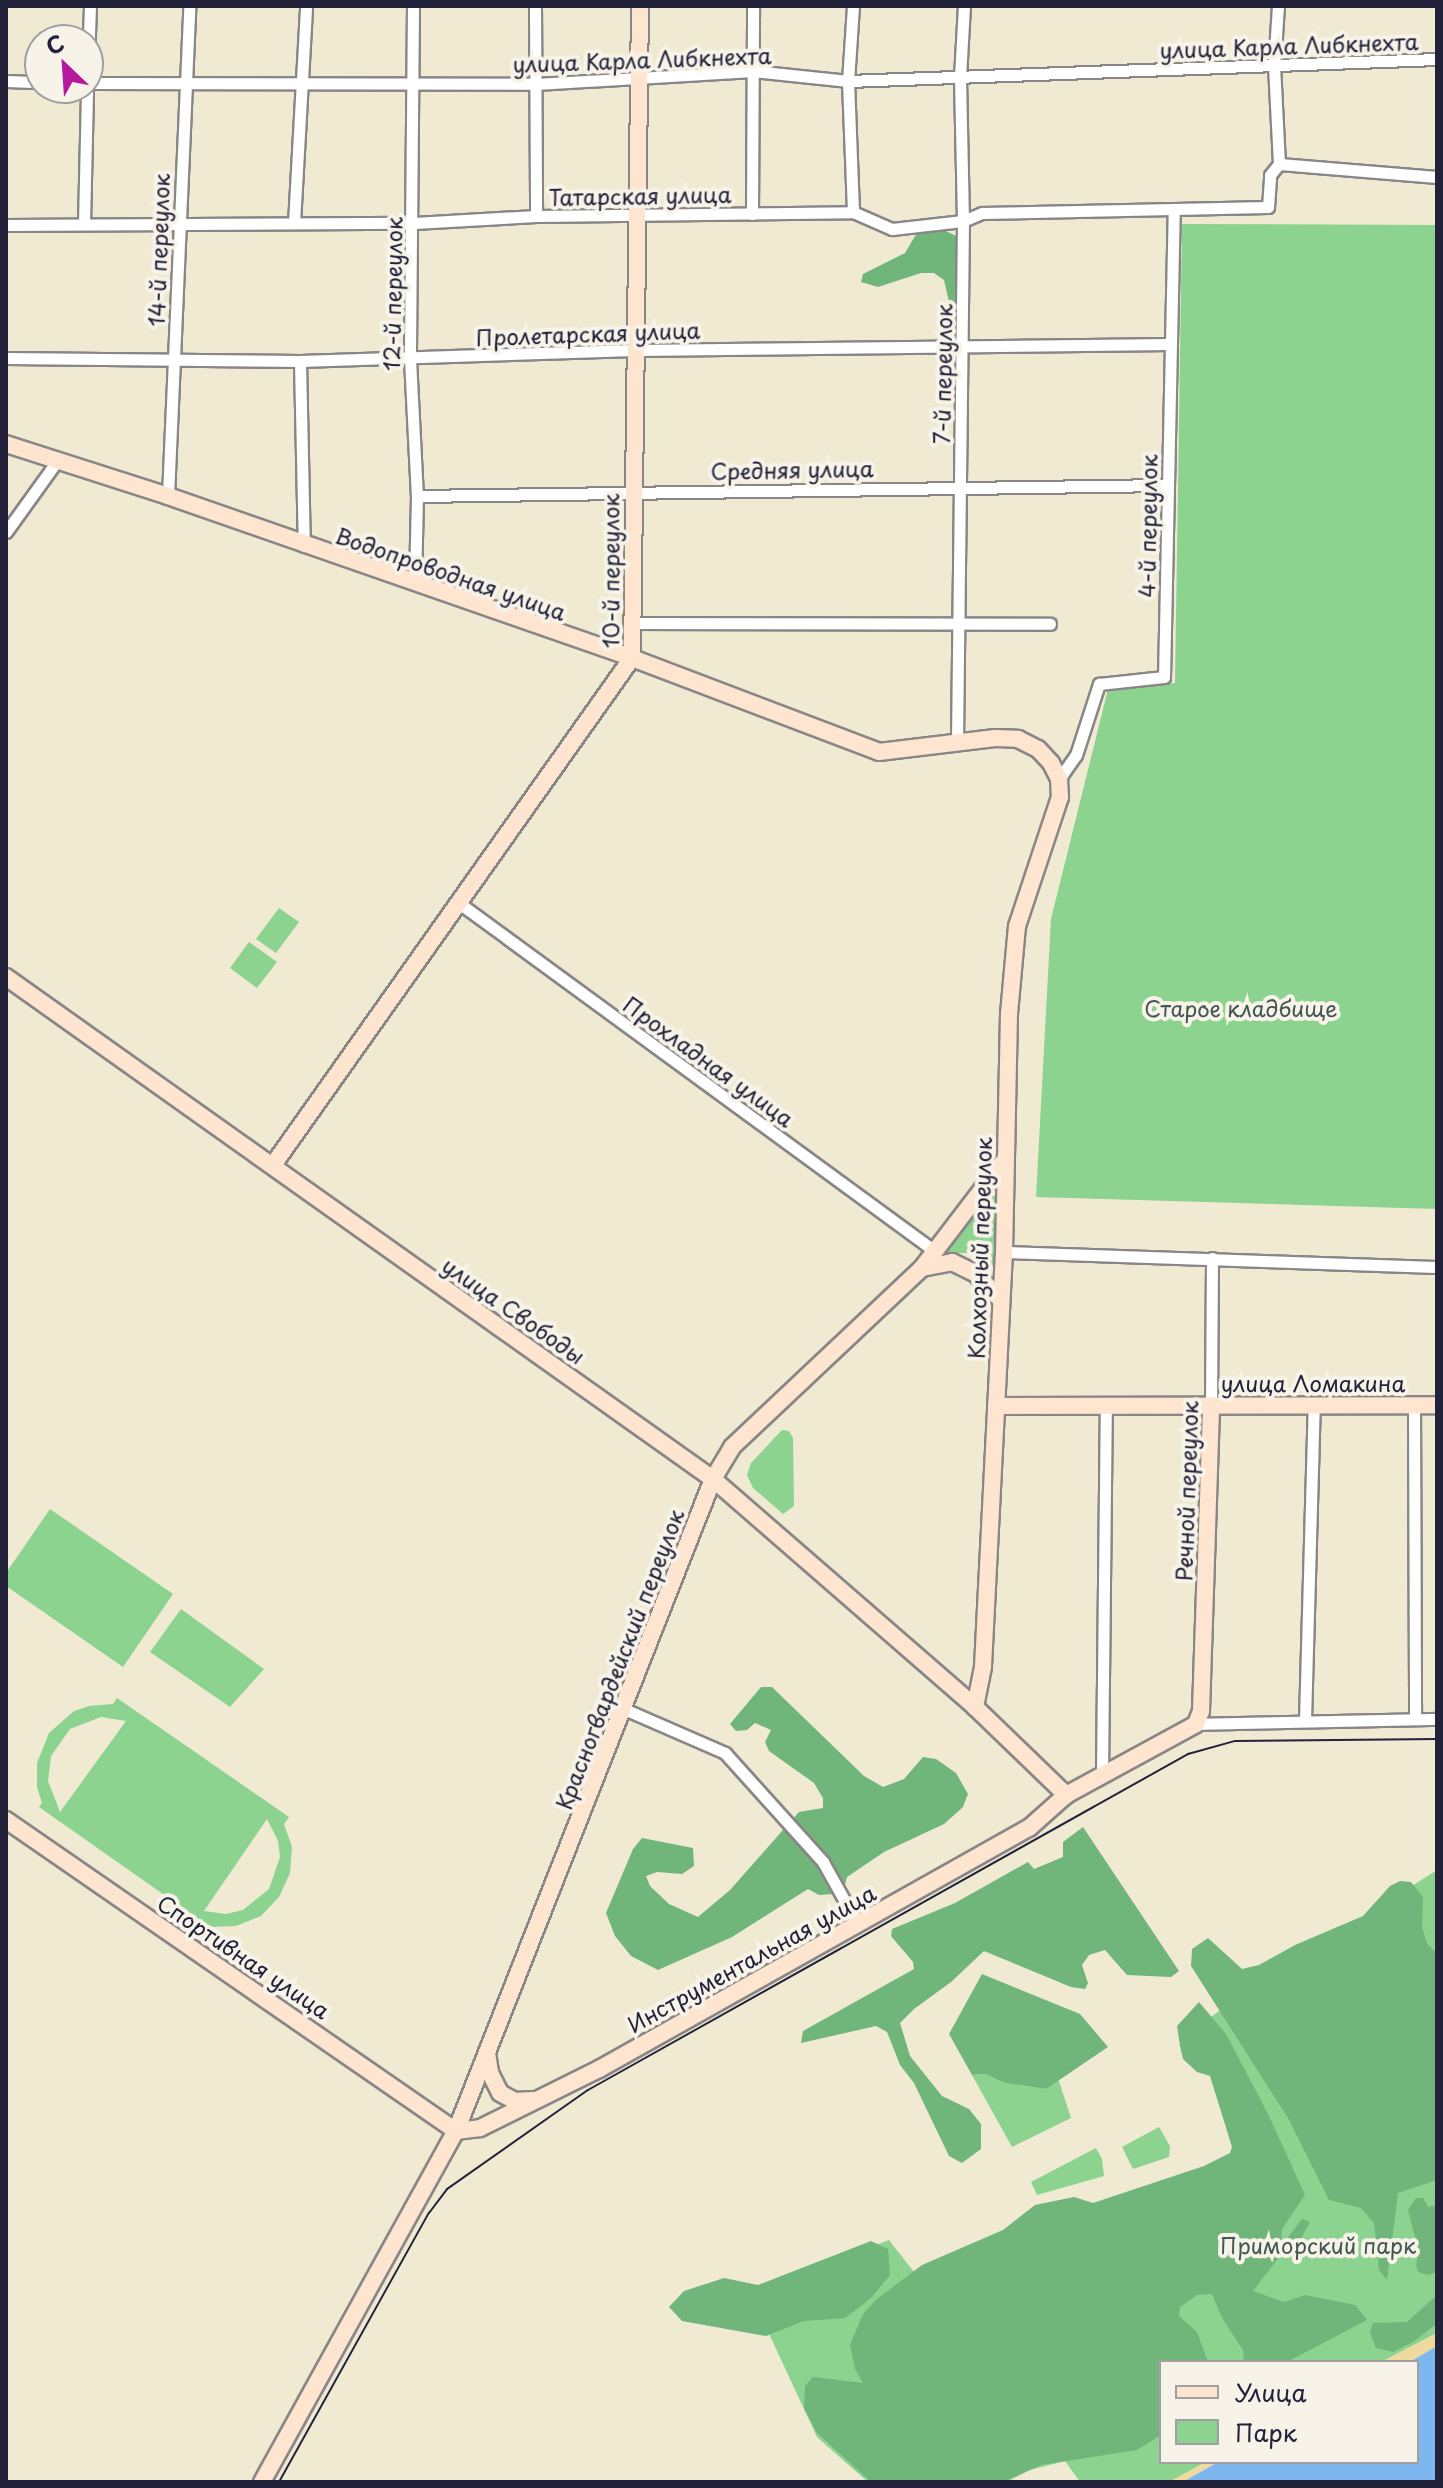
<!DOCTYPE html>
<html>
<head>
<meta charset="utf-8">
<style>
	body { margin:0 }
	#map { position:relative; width:1443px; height:2488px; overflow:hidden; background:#f0ead3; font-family:"Playpen Sans",sans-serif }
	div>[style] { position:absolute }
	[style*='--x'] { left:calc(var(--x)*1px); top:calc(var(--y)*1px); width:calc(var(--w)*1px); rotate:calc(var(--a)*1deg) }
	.green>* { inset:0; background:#8bd38e }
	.forest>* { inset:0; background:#70b579 }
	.sand>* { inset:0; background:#eeda9e }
	.water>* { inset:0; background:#7eb7ef }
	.roads { filter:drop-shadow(2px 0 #898687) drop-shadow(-2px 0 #898687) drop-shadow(0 2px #898687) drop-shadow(0 -2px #898687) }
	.street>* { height:11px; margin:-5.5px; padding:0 5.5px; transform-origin:5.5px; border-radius:5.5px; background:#fff }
	.secondary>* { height:16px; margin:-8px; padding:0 8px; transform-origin:8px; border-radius:8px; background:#fde5d0 }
	.tram>* { height:2px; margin:-1px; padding:0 1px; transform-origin:1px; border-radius:1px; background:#22223b }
	span { translate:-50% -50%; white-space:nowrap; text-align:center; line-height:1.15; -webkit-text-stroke:8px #f7f3e8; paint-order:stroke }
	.street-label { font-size:22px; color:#22223b }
	.park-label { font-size:22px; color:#425754 }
	.frame { position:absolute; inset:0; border:8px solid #22223b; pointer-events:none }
	.legend { position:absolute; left:1159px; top:2360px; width:260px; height:104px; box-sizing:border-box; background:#f7f3e8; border:2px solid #a29fa3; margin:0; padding:10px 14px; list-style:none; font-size:24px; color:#22223b }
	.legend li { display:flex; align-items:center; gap:16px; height:40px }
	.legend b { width:40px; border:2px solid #a29fa3 }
	.north { position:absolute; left:24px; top:24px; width:80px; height:80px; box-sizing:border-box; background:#f7f3e8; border:2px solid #a29fa3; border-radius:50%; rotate:335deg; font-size:22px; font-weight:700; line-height:32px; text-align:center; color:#22223b }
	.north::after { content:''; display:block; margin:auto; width:28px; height:36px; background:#b5179e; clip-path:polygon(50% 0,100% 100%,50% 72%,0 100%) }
</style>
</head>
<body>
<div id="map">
	<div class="green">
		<i style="clip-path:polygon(1182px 224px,1437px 225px,1437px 1209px,1036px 1197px,1051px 919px,1108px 689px,1175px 683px)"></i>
		<i style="clip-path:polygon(279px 908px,299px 922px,276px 953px,256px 939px)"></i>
		<i style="clip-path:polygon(249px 942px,277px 962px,257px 988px,230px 968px)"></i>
		<i style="clip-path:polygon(994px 1195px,1000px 1201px,996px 1268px,976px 1254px,947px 1252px,945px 1248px,981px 1204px)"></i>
		<i style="clip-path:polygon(782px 1430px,789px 1431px,793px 1438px,794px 1506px,783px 1514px,753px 1488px,747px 1475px,751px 1463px)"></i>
		<i style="clip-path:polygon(50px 1509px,173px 1594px,123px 1667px,6px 1586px,6px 1573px)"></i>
		<i style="clip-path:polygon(181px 1609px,264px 1669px,230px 1707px,150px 1652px)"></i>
		<i style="clip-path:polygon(evenodd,117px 1698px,289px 1817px,284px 1824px,292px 1847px,290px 1873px,279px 1897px,261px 1916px,236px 1926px,210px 1927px,39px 1807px,42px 1803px,37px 1787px,37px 1763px,49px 1733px,74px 1711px,89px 1706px,113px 1704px,117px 1698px,101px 1717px,126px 1721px,60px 1812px,48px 1781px,51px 1756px,70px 1729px,101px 1717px,117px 1698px,267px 1819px,278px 1841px,280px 1857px,269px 1889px,243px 1910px,226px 1914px,204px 1911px,267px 1819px)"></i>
		<i style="clip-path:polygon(1437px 1870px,1437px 2333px,1381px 2362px,1161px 2362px,1161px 2462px,1206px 2462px,1169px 2482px,1080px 2482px,1065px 2461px,1030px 2470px,1006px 2482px,868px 2482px,817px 2437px,751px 2295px,889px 2240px,921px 2281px,1210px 2171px,1254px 2145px,1186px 2036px,1236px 1998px)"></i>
		<i style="clip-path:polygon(985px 2074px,1005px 2083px,1046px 2089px,1058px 2078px,1071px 2118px,1012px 2147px,972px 2075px)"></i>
		<i style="clip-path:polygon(1159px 2127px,1170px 2146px,1169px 2157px,1133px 2169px,1122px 2147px)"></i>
		<i style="clip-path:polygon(1096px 2148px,1102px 2159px,1104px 2176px,1037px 2195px,1031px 2182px)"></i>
	</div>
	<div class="forest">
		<i style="clip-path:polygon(925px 229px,942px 229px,956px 236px,957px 305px,950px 306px,944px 280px,934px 273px,921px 273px,878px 287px,861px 282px,863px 274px,905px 253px,915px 236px)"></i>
		<i style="clip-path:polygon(761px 1687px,772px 1687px,864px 1776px,883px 1787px,904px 1779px,923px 1757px,936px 1759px,956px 1773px,968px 1794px,963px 1807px,944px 1824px,884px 1852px,847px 1877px,845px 1885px,834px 1894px,819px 1895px,808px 1889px,732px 1937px,658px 1970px,631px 1956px,615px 1936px,606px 1913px,633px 1849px,642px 1838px,693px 1848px,694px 1866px,682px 1874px,657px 1872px,646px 1876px,650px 1886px,669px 1904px,698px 1917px,730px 1890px,799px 1812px,823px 1808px,823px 1798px,814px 1783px,769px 1751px,765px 1742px,771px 1730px,755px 1723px,747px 1730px,736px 1731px,730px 1724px)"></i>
		<i style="clip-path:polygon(1083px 1827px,1179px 1971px,1171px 1977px,1127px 1975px,1105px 1950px,1089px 1955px,1082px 1965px,1088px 1983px,1085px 1989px,1071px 1987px,984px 1951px,951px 1982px,914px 2009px,900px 2023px,910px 2056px,942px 2096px,969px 2109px,981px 2124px,981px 2149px,962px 2163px,949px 2156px,914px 2083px,900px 2065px,887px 2032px,876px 2026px,801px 2043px,803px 2031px,914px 1969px,913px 1962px,891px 1936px,892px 1929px,955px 1903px,1028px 1862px,1034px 1869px,1063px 1857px,1063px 1842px)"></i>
		<i style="clip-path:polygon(1400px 1881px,1411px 1882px,1423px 1897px,1422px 1927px,1427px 1944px,1437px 1953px,1437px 2180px,1398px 2193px,1387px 2280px,1379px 2270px,1374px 2223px,1361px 2208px,1329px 2200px,1288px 2118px,1191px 1966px,1192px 1949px,1208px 1938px,1242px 1969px,1259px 1965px,1295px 1945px,1363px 1916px,1390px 1886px)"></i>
		<i style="clip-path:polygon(982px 1974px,1080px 2014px,1108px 2047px,1046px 2089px,1005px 2083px,985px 2074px,972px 2075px,949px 2034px)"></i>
		<i style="clip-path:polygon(1199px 2002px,1226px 2034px,1269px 2116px,1305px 2195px,1282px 2229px,1280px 2256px,1253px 2291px,1284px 2302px,1305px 2295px,1355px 2305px,1367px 2320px,1287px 2362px,1244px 2362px,1243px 2350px,1222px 2318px,1212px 2294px,1197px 2295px,1180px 2307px,1179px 2316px,1197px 2332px,1208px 2362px,1161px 2362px,1161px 2435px,1137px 2450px,1041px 2465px,1003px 2482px,871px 2482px,817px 2433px,804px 2408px,805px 2386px,813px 2377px,863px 2383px,855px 2369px,850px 2345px,863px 2314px,877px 2299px,922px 2265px,1003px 2230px,1035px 2205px,1074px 2197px,1093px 2203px,1204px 2166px,1230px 2153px,1232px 2147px,1210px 2076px,1197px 2072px,1183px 2059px,1180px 2046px,1177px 2026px)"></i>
		<i style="clip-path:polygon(1416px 2198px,1423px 2198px,1428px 2207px,1437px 2205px,1437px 2272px,1427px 2275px,1418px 2272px,1416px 2264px,1419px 2253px,1408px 2210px)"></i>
		<i style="clip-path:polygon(1302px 2219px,1310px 2222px,1297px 2246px,1286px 2251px,1283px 2244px)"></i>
		<i style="clip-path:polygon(871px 2241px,888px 2249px,890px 2275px,870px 2299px,845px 2318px,804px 2321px,766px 2336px,682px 2321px,669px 2307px,684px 2291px,724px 2278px,758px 2285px)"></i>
		<i style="clip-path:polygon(1437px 2295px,1435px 2325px,1413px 2342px,1393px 2352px,1376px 2348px,1370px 2333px,1373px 2323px,1407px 2322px)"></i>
	</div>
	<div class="sand">
		<i style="clip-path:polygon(1437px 2333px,1437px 2346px,1410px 2362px,1381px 2362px)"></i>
		<i style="clip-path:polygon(1206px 2462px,1218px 2462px,1183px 2482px,1169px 2482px)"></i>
	</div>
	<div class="water">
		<i style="clip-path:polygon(1437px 2346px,1437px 2482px,1183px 2482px,1218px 2462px,1417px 2462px,1417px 2362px,1410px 2362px)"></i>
	</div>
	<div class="roads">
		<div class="street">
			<i style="--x:413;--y:6;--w:353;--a:90.5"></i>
			<i style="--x:410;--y:359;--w:137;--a:87.1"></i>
			<i style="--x:417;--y:496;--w:86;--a:91.3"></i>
			<i style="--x:535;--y:6;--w:210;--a:89.7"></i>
			<i style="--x:853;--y:6;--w:75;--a:93.8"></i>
			<i style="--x:848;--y:81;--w:131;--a:87.8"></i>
			<i style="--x:88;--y:61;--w:55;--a:-87.9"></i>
			<i style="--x:6;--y:81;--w:34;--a:2"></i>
			<i style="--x:88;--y:83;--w:448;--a:0.1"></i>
			<i style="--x:536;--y:84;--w:217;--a:-3.4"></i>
			<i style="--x:753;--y:71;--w:96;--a:6"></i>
			<i style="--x:848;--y:81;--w:589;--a:-2.14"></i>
			<i style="--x:1279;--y:164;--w:159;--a:4.7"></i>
			<i style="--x:752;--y:214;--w:208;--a:-89.7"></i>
			<i style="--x:294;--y:223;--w:217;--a:-86.8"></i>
			<i style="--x:84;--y:224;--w:136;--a:-88.7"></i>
			<i style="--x:6;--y:225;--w:408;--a:-0.3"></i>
			<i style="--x:414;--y:223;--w:122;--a:-3.3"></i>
			<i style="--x:536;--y:216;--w:317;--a:-0.7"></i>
			<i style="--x:853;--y:212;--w:43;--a:23.6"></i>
			<i style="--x:892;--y:229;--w:71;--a:-6.4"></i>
			<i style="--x:963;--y:221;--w:21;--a:-23"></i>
			<i style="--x:982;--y:213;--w:286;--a:-1.2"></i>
			<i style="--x:1268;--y:207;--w:32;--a:-86"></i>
			<i style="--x:1270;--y:175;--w:14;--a:-51"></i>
			<i style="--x:1279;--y:164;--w:98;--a:-92.9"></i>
			<i style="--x:1274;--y:66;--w:60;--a:-86.2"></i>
			<i style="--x:6;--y:358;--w:294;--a:0.6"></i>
			<i style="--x:300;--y:361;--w:334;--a:-1.9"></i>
			<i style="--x:634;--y:350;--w:537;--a:-0.64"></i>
			<i style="--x:300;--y:361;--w:185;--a:88.8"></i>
			<i style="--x:168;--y:496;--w:490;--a:-87.5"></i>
			<i style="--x:417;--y:496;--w:751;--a:-0.84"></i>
			<i style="--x:6;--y:532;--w:87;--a:-54.3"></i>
			<i style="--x:630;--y:623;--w:420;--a:0.1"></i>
			<i style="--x:957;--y:742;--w:521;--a:-89.34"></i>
			<i style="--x:963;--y:221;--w:144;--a:-91.2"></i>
			<i style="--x:960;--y:77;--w:71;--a:-86.8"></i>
			<i style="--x:1059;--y:779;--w:29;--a:-55"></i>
			<i style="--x:1076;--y:755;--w:75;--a:-72.1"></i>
			<i style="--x:1099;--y:684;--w:65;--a:-6.1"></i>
			<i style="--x:1164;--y:677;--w:468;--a:-88.8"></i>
			<i style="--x:459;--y:903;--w:591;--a:36.19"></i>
			<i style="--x:1004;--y:1252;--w:433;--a:2"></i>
			<i style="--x:1211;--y:1405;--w:147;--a:-89.6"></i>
			<i style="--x:1414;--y:1405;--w:314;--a:89.8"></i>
			<i style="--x:624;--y:1709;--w:110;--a:23.5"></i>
			<i style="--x:725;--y:1753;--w:147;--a:48"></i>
			<i style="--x:823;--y:1862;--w:70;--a:60.9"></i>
			<i style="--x:1305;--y:1720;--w:315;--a:-88.4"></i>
			<i style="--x:1196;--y:1724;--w:241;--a:-1.2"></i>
			<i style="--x:1102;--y:1774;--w:368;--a:-89.4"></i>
		</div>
		<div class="secondary">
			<i style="--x:6;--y:444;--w:170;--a:17.8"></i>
			<i style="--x:168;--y:496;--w:491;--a:19.2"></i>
			<i style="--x:632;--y:658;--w:264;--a:20.8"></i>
			<i style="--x:879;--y:752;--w:117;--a:-6.9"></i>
			<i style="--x:995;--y:738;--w:23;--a:2"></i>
			<i style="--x:1018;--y:739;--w:22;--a:27"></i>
			<i style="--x:1038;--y:749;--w:19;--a:47"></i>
			<i style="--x:1051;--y:763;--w:18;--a:63"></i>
			<i style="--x:1059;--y:779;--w:18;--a:87"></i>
			<i style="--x:1060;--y:797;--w:136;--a:108.4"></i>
			<i style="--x:1017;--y:926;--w:88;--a:95.2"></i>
			<i style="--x:1009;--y:1014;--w:238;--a:91.2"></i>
			<i style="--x:1004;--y:1252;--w:416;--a:92.9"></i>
			<i style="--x:983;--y:1667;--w:41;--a:101.3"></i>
			<i style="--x:6;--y:977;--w:867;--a:35.38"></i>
			<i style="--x:713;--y:1479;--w:347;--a:41"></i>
			<i style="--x:975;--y:1707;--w:127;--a:44"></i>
			<i style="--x:273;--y:1165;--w:621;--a:-54.7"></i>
			<i style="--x:632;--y:658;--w:652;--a:-89.3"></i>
			<i style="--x:922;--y:1268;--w:133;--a:-52.6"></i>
			<i style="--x:996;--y:1406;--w:441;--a:-0.1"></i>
			<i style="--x:6;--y:1820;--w:547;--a:34.65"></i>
			<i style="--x:487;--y:2053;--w:20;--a:81"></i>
			<i style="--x:490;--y:2073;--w:22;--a:63"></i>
			<i style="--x:500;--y:2093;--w:17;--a:28"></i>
			<i style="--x:515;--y:2101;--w:18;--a:-3"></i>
			<i style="--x:456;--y:2131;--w:24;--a:-7"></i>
			<i style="--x:480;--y:2128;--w:133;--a:-26.4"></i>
			<i style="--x:599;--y:2069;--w:493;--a:-29.3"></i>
			<i style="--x:1029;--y:1828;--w:50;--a:-41.7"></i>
			<i style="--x:1066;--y:1795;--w:148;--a:-28.6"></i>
			<i style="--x:1196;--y:1724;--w:14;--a:-69"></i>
			<i style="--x:1201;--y:1711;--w:306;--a:-88.1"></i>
			<i style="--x:262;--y:2482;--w:401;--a:-61.1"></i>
			<i style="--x:456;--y:2131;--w:701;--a:-68.49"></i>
			<i style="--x:713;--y:1479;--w:37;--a:-59"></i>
			<i style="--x:732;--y:1447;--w:261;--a:-43.3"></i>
			<i style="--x:922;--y:1268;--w:31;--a:-11"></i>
			<i style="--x:952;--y:1262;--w:25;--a:26"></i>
			<i style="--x:975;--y:1273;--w:37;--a:46"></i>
		</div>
	</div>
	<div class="tram">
		<i style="--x:279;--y:2482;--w:308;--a:-60.9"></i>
		<i style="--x:429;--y:2213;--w:30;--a:-53"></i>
		<i style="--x:447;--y:2189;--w:172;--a:-35.1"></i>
		<i style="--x:588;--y:2090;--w:688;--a:-29.25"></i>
		<i style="--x:1188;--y:1754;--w:49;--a:-15.5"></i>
		<i style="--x:1235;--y:1741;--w:202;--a:-0.6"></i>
	</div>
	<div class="street-label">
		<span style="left:1289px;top:45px;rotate:-2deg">улица Карла Либкнехта</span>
		<span style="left:642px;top:59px;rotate:-2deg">улица Карла Либкнехта</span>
		<span style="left:640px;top:195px;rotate:-1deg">Татарская улица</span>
		<span style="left:158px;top:250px;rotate:-88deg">14-й переулок</span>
		<span style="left:392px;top:294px;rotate:-89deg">12-й переулок</span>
		<span style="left:588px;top:333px;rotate:-2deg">Пролетарская улица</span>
		<span style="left:942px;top:374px;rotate:-89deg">7-й переулок</span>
		<span style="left:792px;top:469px;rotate:-1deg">Средняя улица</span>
		<span style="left:1147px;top:526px;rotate:-89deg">4-й переулок</span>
		<span style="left:610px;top:571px;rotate:-90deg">10-й переулок</span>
		<span style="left:451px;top:573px;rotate:19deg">Водопроводная улица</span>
		<span style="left:709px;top:1061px;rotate:36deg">Прохладная улица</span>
		<span style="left:979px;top:1248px;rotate:-88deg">Колхозный переулок</span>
		<span style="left:514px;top:1310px;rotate:35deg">улица Свободы</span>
		<span style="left:1313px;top:1383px">улица Ломакина</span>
		<span style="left:1186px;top:1491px;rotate:-88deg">Речной переулок</span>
		<span style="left:619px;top:1659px;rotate:-69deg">Красногвардейский переулок</span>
		<span style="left:244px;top:1956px;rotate:34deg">Спортивная улица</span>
		<span style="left:751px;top:1958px;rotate:-29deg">Инструментальная улица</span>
	</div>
	<div class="park-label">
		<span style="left:1241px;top:1008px">Старое кладбище</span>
		<span style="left:1318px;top:2245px">Приморский парк</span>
	</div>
	<div class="frame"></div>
	<ul class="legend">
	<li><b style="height:10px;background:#fde5d0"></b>Улица</li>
	<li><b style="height:22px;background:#8bd38e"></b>Парк</li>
	</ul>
	<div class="north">С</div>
</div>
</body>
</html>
